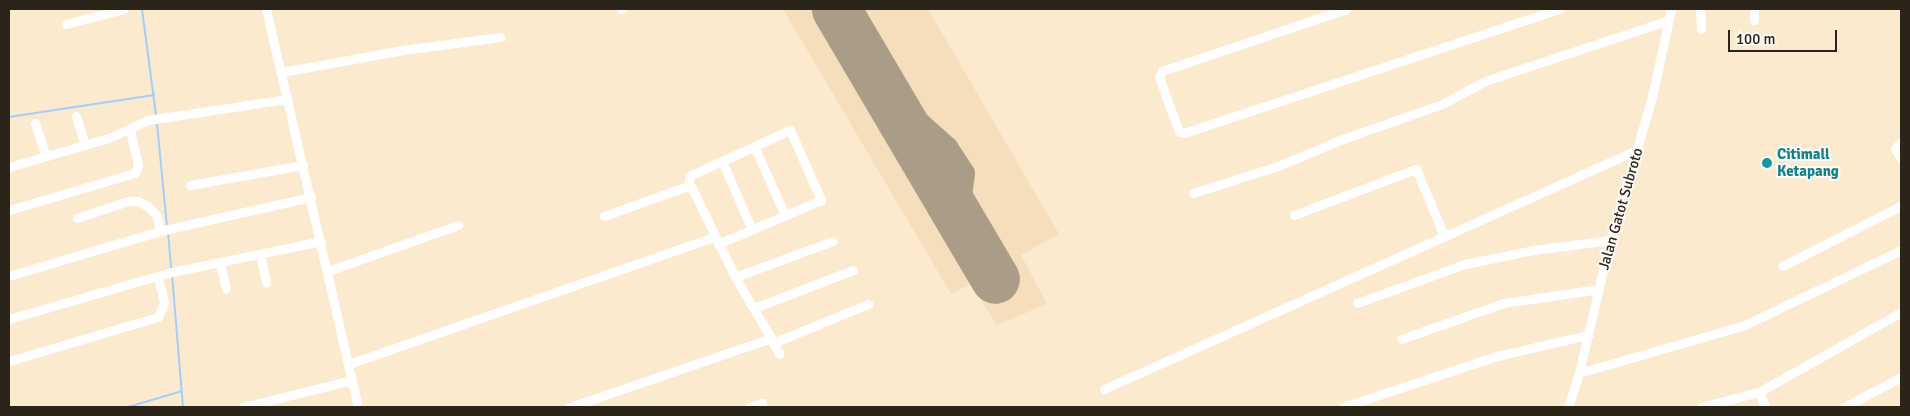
<!DOCTYPE html>
<html>
<head>
<meta charset="utf-8">
<style>
	body { margin:0 }
	#map { position:relative; width:1910px; height:416px; overflow:hidden; background:#fceace; font-family:Signika,sans-serif }
	div>[style] { position:absolute }
	[style*='--x'] { left:calc(var(--x)*1px); top:calc(var(--y)*1px); width:calc(var(--w)*1px); rotate:calc(var(--a)*1deg) }
	.built>* { inset:0; background:#f4debb }
	.stream>* { height:2px; margin:-1px; padding:0 1px; transform-origin:1px; border-radius:1px; background:#a0cfff }
	.taxiway>* { height:20px; margin:-10px; padding:0 10px; transform-origin:10px; border-radius:10px; background:#aa9d88 }
	.runway>* { height:49px; margin:-24.5px; padding:0 24.5px; transform-origin:24.5px; border-radius:24.5px; background:#aa9d88 }
	.minor>* { height:9px; margin:-4.5px; padding:0 4.5px; transform-origin:4.5px; border-radius:4.5px; background:#fff }
	.dots>* { width:14px; height:14px; translate:-50% -50%; box-sizing:border-box; border:2px solid #fdf9f4; border-radius:50% }
	span { translate:-50% -50%; white-space:nowrap; text-align:center; line-height:1.15; -webkit-text-stroke:4.5px #fdf9f4; paint-order:stroke }
	.culture-label { font-size:15px; color:#0d838f; font-weight:700 }
	.left { translate:0 -50%; text-align:left }
	.street-label { font-size:15px; color:#2a2419 }
	.frame { position:absolute; inset:0; border:10px solid #2a2419; pointer-events:none }
	.scale { position:absolute; left:1728px; top:30px; width:109px; height:22px; box-sizing:border-box; border:2px solid #2a2419; border-top:0; padding-left:6px; font-size:15px; line-height:18px; white-space:nowrap; color:#2a2419; -webkit-text-stroke:4px #fdf9f4; paint-order:stroke }
</style>
</head>
<body>
<div id="map">
	<div class="built">
		<i style="clip-path:polygon(783px 9px,928px 9px,1059px 234px,1021px 255px,1047px 304px,997px 325px,971px 284px,951px 294px)"></i>
	</div>
	<div class="stream">
		<i style="--x:142;--y:9;--w:107;--a:82.5"></i>
		<i style="--x:9;--y:117;--w:147;--a:-8.6"></i>
		<i style="--x:157;--y:123;--w:104;--a:84.5"></i>
		<i style="--x:168;--y:232;--w:38;--a:85"></i>
		<i style="--x:172;--y:274;--w:133;--a:85.3"></i>
		<i style="--x:128;--y:407;--w:56;--a:-16.5"></i>
	</div>
	<div class="taxiway">
		<i style="--x:884;--y:90;--w:86;--a:41.7"></i>
		<i style="--x:948;--y:147;--w:31;--a:57"></i>
		<i style="--x:965;--y:173;--w:16;--a:97"></i>
		<i style="--x:963;--y:189;--w:18;--a:146"></i>
	</div>
	<div class="runway">
		<i style="--x:836;--y:9;--w:313;--a:59.5"></i>
	</div>
	<div class="minor">
		<i style="--x:266;--y:9;--w:408;--a:77"></i>
		<i style="--x:621;--y:9;--w:1;--a:0"></i>
		<i style="--x:1700;--y:9;--w:20;--a:87"></i>
		<i style="--x:1754;--y:20;--w:11;--a:-90"></i>
		<i style="--x:66;--y:24;--w:60;--a:-14.5"></i>
		<i style="--x:282;--y:72;--w:123;--a:-10.3"></i>
		<i style="--x:403;--y:50;--w:98;--a:-7.6"></i>
		<i style="--x:76;--y:116;--w:30;--a:73"></i>
		<i style="--x:35;--y:123;--w:35;--a:72"></i>
		<i style="--x:1179;--y:132;--w:59;--a:-110"></i>
		<i style="--x:1159;--y:77;--w:7;--a:-63"></i>
		<i style="--x:1162;--y:71;--w:194;--a:-18.6"></i>
		<i style="--x:1184;--y:133;--w:396;--a:-18.3"></i>
		<i style="--x:1901;--y:142;--w:9;--a:131"></i>
		<i style="--x:1895;--y:149;--w:11;--a:56"></i>
		<i style="--x:754;--y:146;--w:76;--a:65.8"></i>
		<i style="--x:722;--y:161;--w:75;--a:66.5"></i>
		<i style="--x:9;--y:167;--w:104;--a:-16.2"></i>
		<i style="--x:109;--y:138;--w:43;--a:-24.8"></i>
		<i style="--x:148;--y:120;--w:141;--a:-8.6"></i>
		<i style="--x:190;--y:185;--w:115;--a:-10"></i>
		<i style="--x:689;--y:187;--w:11;--a:-90"></i>
		<i style="--x:689;--y:176;--w:111;--a:-24.5"></i>
		<i style="--x:790;--y:130;--w:77;--a:66.1"></i>
		<i style="--x:821;--y:200;--w:112;--a:156.9"></i>
		<i style="--x:1193;--y:193;--w:89;--a:-17.6"></i>
		<i style="--x:1278;--y:166;--w:67;--a:-22.8"></i>
		<i style="--x:1340;--y:140;--w:108;--a:-19.4"></i>
		<i style="--x:1442;--y:104;--w:49;--a:-28.1"></i>
		<i style="--x:1485;--y:81;--w:194;--a:-18.3"></i>
		<i style="--x:9;--y:210;--w:131;--a:-16.4"></i>
		<i style="--x:135;--y:173;--w:9;--a:-69"></i>
		<i style="--x:138;--y:165;--w:37;--a:-103"></i>
		<i style="--x:1294;--y:215;--w:130;--a:-20.7"></i>
		<i style="--x:1416;--y:169;--w:73;--a:67.3"></i>
		<i style="--x:77;--y:218;--w:54;--a:-18.4"></i>
		<i style="--x:128;--y:201;--w:10;--a:0"></i>
		<i style="--x:138;--y:201;--w:13;--a:29"></i>
		<i style="--x:149;--y:207;--w:12;--a:48"></i>
		<i style="--x:157;--y:216;--w:15;--a:79"></i>
		<i style="--x:260;--y:254;--w:29;--a:78"></i>
		<i style="--x:220;--y:263;--w:26;--a:77"></i>
		<i style="--x:1782;--y:266;--w:133;--a:-26.8"></i>
		<i style="--x:328;--y:271;--w:138;--a:-19.5"></i>
		<i style="--x:9;--y:276;--w:158;--a:-16.6"></i>
		<i style="--x:160;--y:231;--w:155;--a:-12.7"></i>
		<i style="--x:735;--y:277;--w:104;--a:-20.2"></i>
		<i style="--x:1357;--y:303;--w:115;--a:-19.9"></i>
		<i style="--x:1465;--y:264;--w:69;--a:-11.6"></i>
		<i style="--x:1533;--y:250;--w:78;--a:-7.4"></i>
		<i style="--x:754;--y:308;--w:106;--a:-21"></i>
		<i style="--x:9;--y:319;--w:165;--a:-16.2"></i>
		<i style="--x:167;--y:273;--w:157;--a:-11.7"></i>
		<i style="--x:771;--y:338;--w:18;--a:63"></i>
		<i style="--x:1401;--y:339;--w:109;--a:-19.3"></i>
		<i style="--x:1504;--y:303;--w:96;--a:-8.4"></i>
		<i style="--x:773;--y:343;--w:103;--a:-22.3"></i>
		<i style="--x:9;--y:361;--w:155;--a:-16.5"></i>
		<i style="--x:158;--y:317;--w:15;--a:-67"></i>
		<i style="--x:164;--y:303;--w:28;--a:-103"></i>
		<i style="--x:349;--y:364;--w:386;--a:-19.2"></i>
		<i style="--x:1579;--y:373;--w:173;--a:-16.1"></i>
		<i style="--x:1745;--y:325;--w:173;--a:-25.7"></i>
		<i style="--x:1104;--y:389;--w:586;--a:-24.16"></i>
		<i style="--x:1759;--y:392;--w:16;--a:68"></i>
		<i style="--x:243;--y:407;--w:112;--a:-13.9"></i>
		<i style="--x:570;--y:407;--w:213;--a:-18.9"></i>
		<i style="--x:771;--y:338;--w:71;--a:-120.5"></i>
		<i style="--x:735;--y:277;--w:99;--a:-115.8"></i>
		<i style="--x:692;--y:188;--w:7;--a:-172"></i>
		<i style="--x:685;--y:187;--w:86;--a:160.3"></i>
		<i style="--x:749;--y:407;--w:14;--a:-17"></i>
		<i style="--x:1343;--y:407;--w:158;--a:-18.4"></i>
		<i style="--x:1493;--y:357;--w:98;--a:-13"></i>
		<i style="--x:1568;--y:407;--w:36;--a:-72"></i>
		<i style="--x:1579;--y:373;--w:137;--a:-76.9"></i>
		<i style="--x:1610;--y:240;--w:149;--a:-73.6"></i>
		<i style="--x:1652;--y:97;--w:90;--a:-77.8"></i>
		<i style="--x:1701;--y:407;--w:60;--a:-14.5"></i>
		<i style="--x:1759;--y:392;--w:163;--a:-29.4"></i>
		<i style="--x:1844;--y:407;--w:64;--a:-27.8"></i>
	</div>
	<div class="dots">
		<i style="left:1767px;top:163px;background:#0f9aa8"></i>
	</div>
	<div class="culture-label">
		<span class="left" style="left:1777px;top:163px">Citimall<br>Ketapang</span>
	</div>
	<div class="street-label">
		<span style="left:1621px;top:209px;rotate:-74deg">Jalan Gatot Subroto</span>
	</div>
	<div class="frame"></div>
	<div class="scale">100 m</div>
</div>
</body>
</html>
